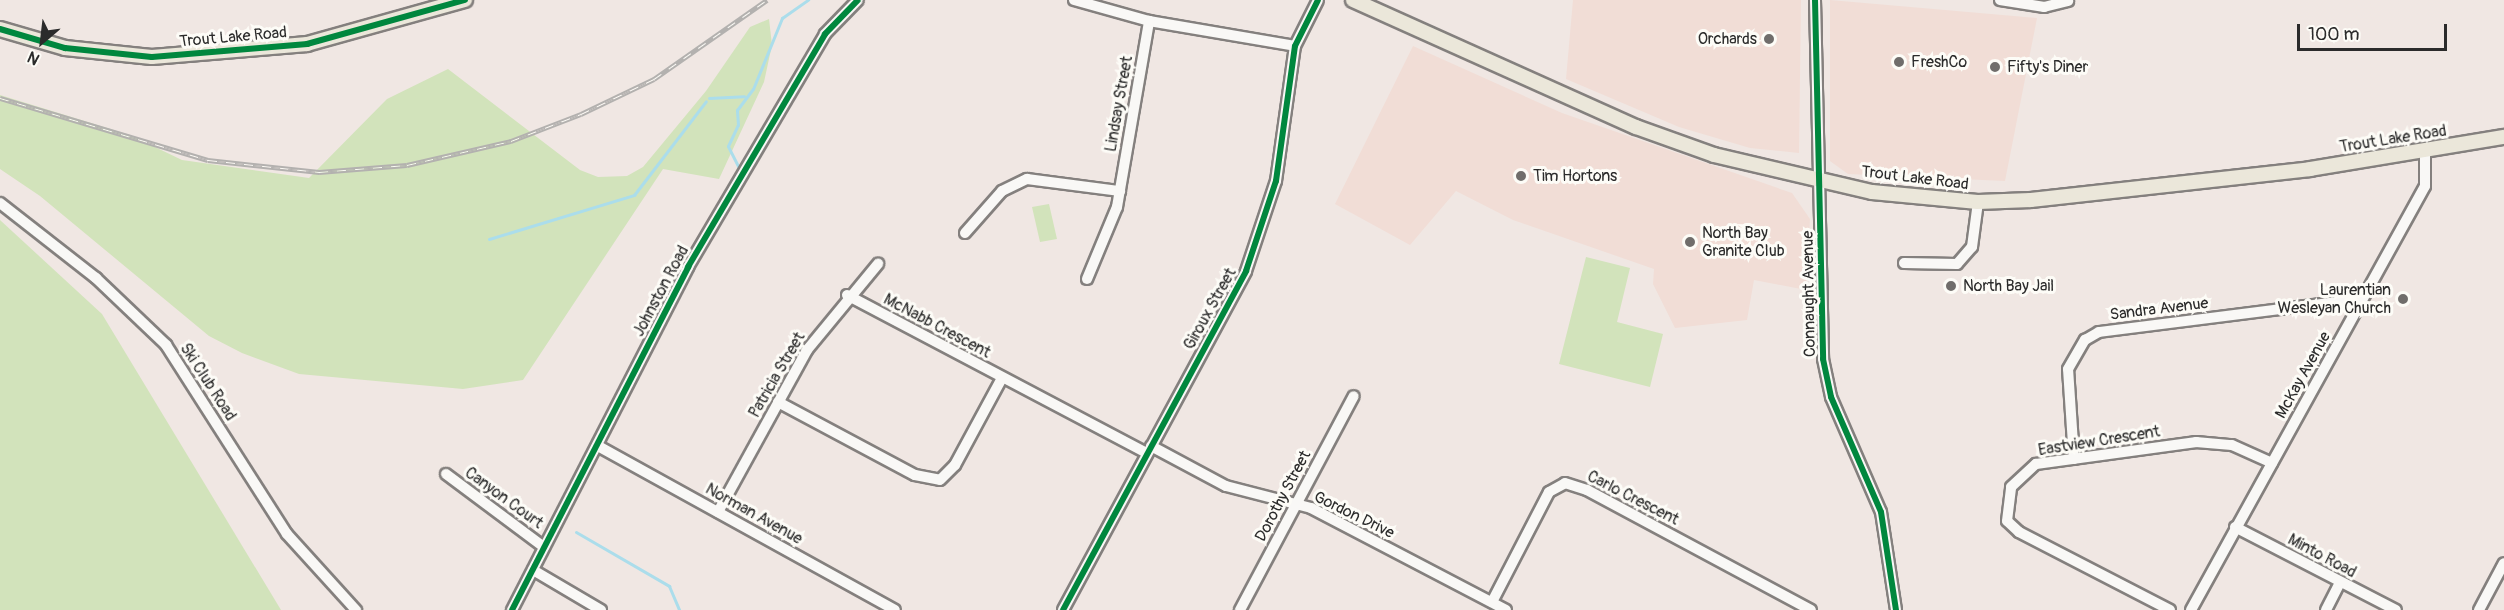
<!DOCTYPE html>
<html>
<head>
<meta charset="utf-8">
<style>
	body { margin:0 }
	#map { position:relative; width:2504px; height:610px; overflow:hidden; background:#f0e7e3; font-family:Pangolin,sans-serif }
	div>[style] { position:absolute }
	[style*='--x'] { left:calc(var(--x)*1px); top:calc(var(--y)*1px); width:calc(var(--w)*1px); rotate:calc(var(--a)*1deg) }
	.built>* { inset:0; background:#f1ddd6 }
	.green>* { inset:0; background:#d2e3bb }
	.stream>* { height:3px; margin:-1.5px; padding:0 1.5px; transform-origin:1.5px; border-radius:1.5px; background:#abddeb }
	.roads { filter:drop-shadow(2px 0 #84807e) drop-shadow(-2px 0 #84807e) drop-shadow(0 2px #84807e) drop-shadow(0 -2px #84807e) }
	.minor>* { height:10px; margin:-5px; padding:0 5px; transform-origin:5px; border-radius:5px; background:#f9f8f6 }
	.major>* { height:14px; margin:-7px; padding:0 7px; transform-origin:7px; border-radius:7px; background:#ebe7da }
	.rail>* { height:5px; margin-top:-2.5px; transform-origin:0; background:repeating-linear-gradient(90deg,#fdfcf7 0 9px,#b3b1af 0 18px); box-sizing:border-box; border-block:2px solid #b3b1af }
	.cycleway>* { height:6px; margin:-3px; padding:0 3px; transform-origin:3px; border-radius:3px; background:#00873e }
	.dots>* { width:16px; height:16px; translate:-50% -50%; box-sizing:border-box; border:3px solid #fdfcf7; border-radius:50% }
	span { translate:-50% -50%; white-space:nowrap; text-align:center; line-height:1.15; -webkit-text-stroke:6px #fdfcf7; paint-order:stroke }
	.street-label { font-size:16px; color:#2b2b2b }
	.poi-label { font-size:16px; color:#2b2b2b }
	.right { translate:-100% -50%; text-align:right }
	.left { translate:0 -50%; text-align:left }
	.north { position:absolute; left:12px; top:12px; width:60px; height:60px; -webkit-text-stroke:4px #fdfcf7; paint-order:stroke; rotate:208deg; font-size:16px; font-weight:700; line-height:24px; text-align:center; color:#2b2b2b }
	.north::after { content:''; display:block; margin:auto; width:21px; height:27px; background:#2b2b2b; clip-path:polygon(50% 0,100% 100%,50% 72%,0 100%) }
	.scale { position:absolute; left:2297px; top:24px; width:150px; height:27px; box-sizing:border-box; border:3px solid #2b2b2b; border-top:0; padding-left:8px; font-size:18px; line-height:21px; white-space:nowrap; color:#2b2b2b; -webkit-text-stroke:4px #fdfcf7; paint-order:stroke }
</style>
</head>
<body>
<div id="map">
	<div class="built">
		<i style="clip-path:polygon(1573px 0,1801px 0,1799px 153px,1750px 148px,1679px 127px,1566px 79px)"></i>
		<i style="clip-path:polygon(1830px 0,2037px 18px,2005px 181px,1848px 174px,1830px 161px)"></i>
		<i style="clip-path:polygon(1413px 46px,1562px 113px,1792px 193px,1810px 219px,1806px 290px,1754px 280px,1747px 320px,1675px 328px,1653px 284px,1654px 269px,1513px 220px,1456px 191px,1410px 245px,1335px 204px)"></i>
	</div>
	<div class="green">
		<i style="clip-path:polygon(769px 19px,772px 45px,764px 82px,719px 179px,663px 169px,523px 380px,463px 389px,354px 379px,299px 374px,242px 353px,209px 336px,40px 196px,0 169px,0 95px,130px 135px,182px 160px,309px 178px,387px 99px,448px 69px,580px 170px,598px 177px,627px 176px,643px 167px,706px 91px,750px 27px)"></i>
		<i style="clip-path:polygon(1049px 204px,1057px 239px,1040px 242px,1032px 207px)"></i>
		<i style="clip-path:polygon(0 220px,102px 314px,281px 610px,0 610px)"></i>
		<i style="clip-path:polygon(1586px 257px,1630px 268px,1617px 322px,1663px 334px,1650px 387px,1559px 364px)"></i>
	</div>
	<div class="stream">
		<i style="--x:709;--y:98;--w:35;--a:-3"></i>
		<i style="--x:738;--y:166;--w:22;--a:-117"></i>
		<i style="--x:728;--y:146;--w:23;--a:-65"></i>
		<i style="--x:738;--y:125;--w:15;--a:-94"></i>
		<i style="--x:737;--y:110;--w:26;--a:-53"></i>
		<i style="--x:753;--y:89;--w:77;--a:-67.8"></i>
		<i style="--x:782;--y:18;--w:32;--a:-35"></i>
		<i style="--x:489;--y:239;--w:152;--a:-16.9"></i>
		<i style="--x:634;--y:195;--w:118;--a:-52.5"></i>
		<i style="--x:576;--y:532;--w:108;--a:30.1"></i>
		<i style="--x:669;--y:586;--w:26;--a:67"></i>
	</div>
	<div class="roads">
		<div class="minor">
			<i style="--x:1074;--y:0;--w:78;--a:15.6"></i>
			<i style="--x:1149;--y:21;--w:148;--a:9.7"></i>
			<i style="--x:1815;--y:0;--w:359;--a:88.7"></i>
			<i style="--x:1823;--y:359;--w:39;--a:78"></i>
			<i style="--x:1831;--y:397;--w:125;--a:66.5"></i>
			<i style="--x:1881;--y:512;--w:99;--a:81.3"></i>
			<i style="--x:2000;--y:0;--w:45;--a:9"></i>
			<i style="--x:2044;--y:7;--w:25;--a:-14"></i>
			<i style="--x:0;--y:203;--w:122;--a:38"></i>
			<i style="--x:96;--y:278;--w:97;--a:43.7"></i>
			<i style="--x:166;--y:345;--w:224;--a:57.4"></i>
			<i style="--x:287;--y:534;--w:103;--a:47.8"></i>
			<i style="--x:965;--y:233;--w:56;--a:-48.6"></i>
			<i style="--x:1002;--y:191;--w:28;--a:-26"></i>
			<i style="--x:1027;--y:179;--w:94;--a:7.4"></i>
			<i style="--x:1904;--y:263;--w:53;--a:1.1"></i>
			<i style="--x:1957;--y:264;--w:23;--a:-49"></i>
			<i style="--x:1972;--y:247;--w:45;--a:-82.4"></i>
			<i style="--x:1087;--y:279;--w:78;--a:-67.4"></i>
			<i style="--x:1117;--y:207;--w:189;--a:-80.2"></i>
			<i style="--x:847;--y:295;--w:339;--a:27.8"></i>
			<i style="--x:778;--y:402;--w:155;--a:28.1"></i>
			<i style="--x:915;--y:475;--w:25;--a:11"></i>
			<i style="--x:940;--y:480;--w:21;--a:-45"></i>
			<i style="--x:955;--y:465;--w:99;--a:-61.6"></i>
			<i style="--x:598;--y:446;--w:339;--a:28.9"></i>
			<i style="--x:1151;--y:446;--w:85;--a:28.1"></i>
			<i style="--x:1226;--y:486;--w:88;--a:14.5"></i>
			<i style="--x:1311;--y:508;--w:220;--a:27.6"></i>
			<i style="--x:2074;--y:459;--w:90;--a:-93.8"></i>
			<i style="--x:2068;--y:369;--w:34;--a:-60"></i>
			<i style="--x:2085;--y:340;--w:16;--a:-30"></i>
			<i style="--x:2099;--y:332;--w:265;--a:-7.2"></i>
			<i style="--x:446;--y:474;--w:122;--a:36.7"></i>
			<i style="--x:718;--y:512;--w:185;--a:-61.2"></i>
			<i style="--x:807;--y:350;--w:112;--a:-50.5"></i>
			<i style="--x:2235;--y:527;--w:181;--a:27.3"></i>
			<i style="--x:533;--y:570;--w:79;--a:30.5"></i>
			<i style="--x:1492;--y:602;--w:124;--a:-62.6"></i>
			<i style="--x:1549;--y:492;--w:18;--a:-29"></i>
			<i style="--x:1565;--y:483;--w:23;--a:18"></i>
			<i style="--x:1587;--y:490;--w:254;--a:28.2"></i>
			<i style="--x:512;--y:610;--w:386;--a:-62.8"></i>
			<i style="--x:688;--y:267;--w:270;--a:-59.5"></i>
			<i style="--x:825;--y:34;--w:47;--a:-45.9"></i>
			<i style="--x:1063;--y:610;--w:385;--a:-61.6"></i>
			<i style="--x:1246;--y:271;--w:95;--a:-71.6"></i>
			<i style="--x:1276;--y:181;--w:136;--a:-82"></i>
			<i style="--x:1295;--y:46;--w:51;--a:-63.4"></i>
			<i style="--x:1240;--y:610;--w:242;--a:-62"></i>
			<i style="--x:2170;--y:610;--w:170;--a:-152.7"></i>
			<i style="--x:2019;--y:532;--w:16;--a:-137"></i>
			<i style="--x:2007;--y:521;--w:34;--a:-83"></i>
			<i style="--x:2011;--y:487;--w:34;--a:-43"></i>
			<i style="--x:2036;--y:464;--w:162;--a:-7.8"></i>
			<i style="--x:2196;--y:442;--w:36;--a:5"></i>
			<i style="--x:2232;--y:445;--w:44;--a:24.2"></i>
			<i style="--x:2191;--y:610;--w:484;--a:-61.1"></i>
			<i style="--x:2425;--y:186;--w:35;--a:-90"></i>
			<i style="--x:2326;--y:610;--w:30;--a:-63"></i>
			<i style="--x:2479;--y:610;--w:53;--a:-62"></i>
		</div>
		<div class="major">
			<i style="--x:1353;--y:0;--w:310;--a:24.2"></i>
			<i style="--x:1636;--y:127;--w:83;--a:19.7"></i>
			<i style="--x:1714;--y:155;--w:162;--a:13.2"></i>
			<i style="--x:1872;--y:192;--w:106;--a:5.4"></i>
			<i style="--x:1978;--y:202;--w:53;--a:-2.2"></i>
			<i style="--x:2031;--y:200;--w:281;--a:-6.3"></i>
			<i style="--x:2310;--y:169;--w:197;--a:-9.4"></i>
			<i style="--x:0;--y:29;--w:68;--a:16.3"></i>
			<i style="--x:65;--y:48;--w:87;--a:5.9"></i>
			<i style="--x:152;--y:57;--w:156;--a:-4.8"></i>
			<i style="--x:307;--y:44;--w:164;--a:-15.6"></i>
		</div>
	</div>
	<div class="rail">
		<i style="--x:0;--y:98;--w:217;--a:16.6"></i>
		<i style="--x:208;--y:160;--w:112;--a:6.2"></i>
		<i style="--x:319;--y:172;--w:88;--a:-4.5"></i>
		<i style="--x:407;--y:165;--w:107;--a:-13"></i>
		<i style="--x:511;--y:141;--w:75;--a:-21.1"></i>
		<i style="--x:581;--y:114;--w:81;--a:-25.6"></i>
		<i style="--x:654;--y:79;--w:138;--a:-35"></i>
	</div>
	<div class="cycleway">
		<i style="--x:1815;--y:0;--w:359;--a:88.7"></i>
		<i style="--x:1823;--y:359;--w:39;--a:78"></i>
		<i style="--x:1831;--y:397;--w:125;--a:66.5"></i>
		<i style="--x:1881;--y:512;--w:99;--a:81.3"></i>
		<i style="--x:0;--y:29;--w:68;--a:16.3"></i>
		<i style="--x:65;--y:48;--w:87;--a:5.9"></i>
		<i style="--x:152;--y:57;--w:156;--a:-4.8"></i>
		<i style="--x:307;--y:44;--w:164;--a:-15.6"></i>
		<i style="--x:512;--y:610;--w:386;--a:-62.8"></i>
		<i style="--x:688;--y:267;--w:270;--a:-59.5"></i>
		<i style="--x:825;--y:34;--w:47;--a:-45.9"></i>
		<i style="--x:1063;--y:610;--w:385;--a:-61.6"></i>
		<i style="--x:1246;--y:271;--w:95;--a:-71.6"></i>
		<i style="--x:1276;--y:181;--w:136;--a:-82"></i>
		<i style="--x:1295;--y:46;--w:51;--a:-63.4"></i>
	</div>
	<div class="dots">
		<i style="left:1769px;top:39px;background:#706d6b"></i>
		<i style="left:1899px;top:62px;background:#706d6b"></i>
		<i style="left:1995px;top:67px;background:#706d6b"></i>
		<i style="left:1521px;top:176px;background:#706d6b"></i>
		<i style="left:1690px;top:242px;background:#706d6b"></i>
		<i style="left:1951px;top:286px;background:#706d6b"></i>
		<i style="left:2403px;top:299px;background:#706d6b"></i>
	</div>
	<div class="street-label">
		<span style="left:233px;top:37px;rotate:-5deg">Trout Lake Road</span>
		<span style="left:1119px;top:104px;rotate:-80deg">Lindsay Street</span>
		<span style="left:2393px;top:139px;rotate:-9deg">Trout Lake Road</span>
		<span style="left:1915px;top:178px;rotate:7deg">Trout Lake Road</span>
		<span style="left:661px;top:291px;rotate:-62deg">Johnston Road</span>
		<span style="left:1809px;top:294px;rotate:-91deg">Connaught Avenue</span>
		<span style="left:1210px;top:309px;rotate:-61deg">Giroux Street</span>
		<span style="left:2159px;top:309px;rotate:-7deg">Sandra Avenue</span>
		<span style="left:937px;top:326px;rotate:28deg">McNabb Crescent</span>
		<span style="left:777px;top:375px;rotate:-60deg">Patricia Street</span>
		<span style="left:2303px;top:375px;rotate:-61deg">McKay Avenue</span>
		<span style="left:208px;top:382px;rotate:57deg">Ski Club Road</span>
		<span style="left:2099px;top:441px;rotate:-9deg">Eastview Crescent</span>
		<span style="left:1283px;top:496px;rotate:-62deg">Dorothy Street</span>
		<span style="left:504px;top:498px;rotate:36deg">Canyon Court</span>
		<span style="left:1633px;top:498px;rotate:27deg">Carlo Crescent</span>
		<span style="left:754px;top:514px;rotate:29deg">Norman Avenue</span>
		<span style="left:1354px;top:515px;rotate:26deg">Gordon Drive</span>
		<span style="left:2322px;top:556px;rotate:28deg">Minto Road</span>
	</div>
	<div class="poi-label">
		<span class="right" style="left:1757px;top:39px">Orchards</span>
		<span class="left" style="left:1911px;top:62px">FreshCo</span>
		<span class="left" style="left:2007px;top:67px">Fifty's Diner</span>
		<span class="left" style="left:1533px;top:176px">Tim Hortons</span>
		<span class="left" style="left:1702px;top:242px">North Bay<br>Granite Club</span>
		<span class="left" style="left:1963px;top:286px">North Bay Jail</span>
		<span class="right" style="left:2391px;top:299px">Laurentian<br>Wesleyan Church</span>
	</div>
	<div class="north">N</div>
	<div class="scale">100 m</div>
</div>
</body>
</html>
